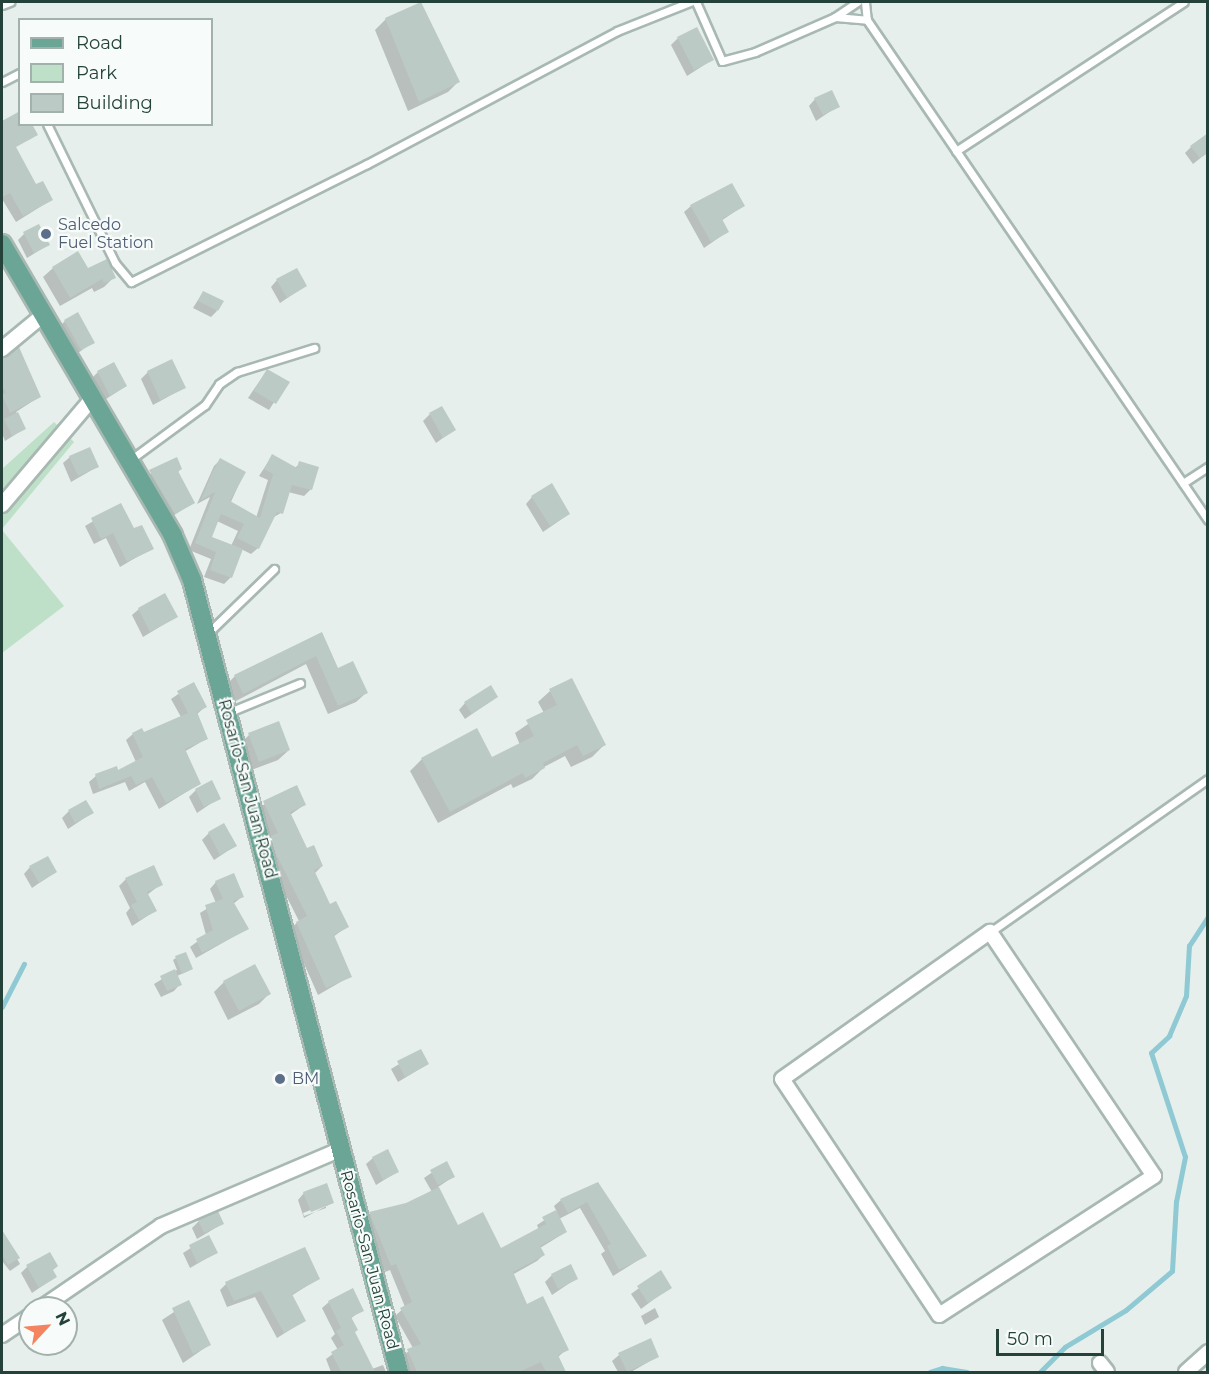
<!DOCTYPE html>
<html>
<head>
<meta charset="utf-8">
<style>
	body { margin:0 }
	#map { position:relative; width:1209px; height:1374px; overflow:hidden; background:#e6efeb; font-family:Montserrat,sans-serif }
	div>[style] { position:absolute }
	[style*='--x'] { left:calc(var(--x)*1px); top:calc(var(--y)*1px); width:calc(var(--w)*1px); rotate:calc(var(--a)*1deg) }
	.green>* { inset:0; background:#bfe0c8 }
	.shadow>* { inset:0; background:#0003 }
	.stream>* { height:4.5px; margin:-2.25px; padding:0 2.25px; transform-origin:2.25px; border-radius:2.25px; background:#8ec9d4 }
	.building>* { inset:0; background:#bbcac4 }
	.roads { filter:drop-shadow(2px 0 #a8b8b2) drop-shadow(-2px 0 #a8b8b2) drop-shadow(0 2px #a8b8b2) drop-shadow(0 -2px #a8b8b2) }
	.service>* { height:7px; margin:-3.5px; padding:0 3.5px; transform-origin:3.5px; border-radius:3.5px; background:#fff }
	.minor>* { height:14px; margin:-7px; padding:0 7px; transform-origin:7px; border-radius:7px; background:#fff }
	.primary>* { height:18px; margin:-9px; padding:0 9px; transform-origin:9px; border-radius:9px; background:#6aa596 }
	.dots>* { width:16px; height:16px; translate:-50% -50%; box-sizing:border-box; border:3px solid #f7fbf9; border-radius:50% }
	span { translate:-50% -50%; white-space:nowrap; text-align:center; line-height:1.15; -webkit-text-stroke:4.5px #f7fbf9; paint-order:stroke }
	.service-label { font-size:16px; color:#4e5e75 }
	.left { translate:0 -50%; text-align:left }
	.street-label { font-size:16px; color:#24423a }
	.frame { position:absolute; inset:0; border:3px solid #24423a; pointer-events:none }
	.legend { position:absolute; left:18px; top:18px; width:195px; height:108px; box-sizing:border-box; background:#f7fbf9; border:2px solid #a3b1ad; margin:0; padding:8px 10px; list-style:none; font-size:18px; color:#24423a }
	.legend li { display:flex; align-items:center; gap:12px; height:30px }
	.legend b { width:30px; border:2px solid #a3b1ad }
	.north { position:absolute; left:18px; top:1296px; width:60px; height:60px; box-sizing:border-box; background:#f7fbf9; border:2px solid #a3b1ad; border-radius:50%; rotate:64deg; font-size:16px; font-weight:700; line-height:24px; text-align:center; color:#24423a }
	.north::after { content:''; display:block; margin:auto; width:21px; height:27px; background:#f4845f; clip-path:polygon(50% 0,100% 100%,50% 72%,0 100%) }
	.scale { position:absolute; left:996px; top:1329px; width:108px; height:27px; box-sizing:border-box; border:3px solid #24423a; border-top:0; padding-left:8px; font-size:18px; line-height:21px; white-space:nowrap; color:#24423a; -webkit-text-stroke:4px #f7fbf9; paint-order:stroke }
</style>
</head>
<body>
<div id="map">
	<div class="green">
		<i style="clip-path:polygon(54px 422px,74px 442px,2px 529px,2px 469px)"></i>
		<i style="clip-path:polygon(2px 530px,64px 606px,2px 653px)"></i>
	</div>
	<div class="shadow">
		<i style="clip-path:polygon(386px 19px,458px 82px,448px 92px,408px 111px,375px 30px)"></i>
		<i style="clip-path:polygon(678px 38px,712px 60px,687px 76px,671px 45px)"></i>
		<i style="clip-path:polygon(815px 99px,838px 106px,816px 121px,809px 106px)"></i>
		<i style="clip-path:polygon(1191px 147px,1208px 152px,1193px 164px,1185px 153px)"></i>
		<i style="clip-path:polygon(21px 159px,35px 186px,51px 200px,16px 222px,2px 199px,2px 170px)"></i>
		<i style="clip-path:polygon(691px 206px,743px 206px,721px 221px,727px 232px,704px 248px,684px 212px)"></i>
		<i style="clip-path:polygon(24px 234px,48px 245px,27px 258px,18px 240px)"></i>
		<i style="clip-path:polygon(53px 268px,88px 270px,114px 277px,104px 287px,94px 292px,92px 288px,60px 306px,43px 277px)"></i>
		<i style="clip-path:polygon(277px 280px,305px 286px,280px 303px,271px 287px)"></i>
		<i style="clip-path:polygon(203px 292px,217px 311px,211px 317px,193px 308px)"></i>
		<i style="clip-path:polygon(65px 321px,93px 342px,74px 356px,58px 328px)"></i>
		<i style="clip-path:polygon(18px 349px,39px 397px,16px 412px,24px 429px,5px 441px,2px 433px,2px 360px)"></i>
		<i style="clip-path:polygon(267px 370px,287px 382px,269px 410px,248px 398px)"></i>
		<i style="clip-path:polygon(98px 372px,126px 386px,103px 401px,91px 379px)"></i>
		<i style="clip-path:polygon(148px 372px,184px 388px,153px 405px,141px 379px)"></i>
		<i style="clip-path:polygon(430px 414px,454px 430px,436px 443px,423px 421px)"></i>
		<i style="clip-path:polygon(evenodd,272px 456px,295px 468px,300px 463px,311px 489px,304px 496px,288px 492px,281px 513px,272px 518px,258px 548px,251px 554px,241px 549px,231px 577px,224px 584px,204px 577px,211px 559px,189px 550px,210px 497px,197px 504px,214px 466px,220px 460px,244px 473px,230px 504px,256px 518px,268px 480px,259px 476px,272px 456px,217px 521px,238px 531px,231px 546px,210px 538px,217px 521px)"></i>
		<i style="clip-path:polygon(70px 457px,97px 467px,71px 482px,63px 463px)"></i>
		<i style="clip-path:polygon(176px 459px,181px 469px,177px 473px,193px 503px,168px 519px,143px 478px)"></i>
		<i style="clip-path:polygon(532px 497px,569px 514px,543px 532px,526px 504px)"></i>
		<i style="clip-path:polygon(121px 505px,134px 530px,152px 548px,120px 567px,106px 538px,94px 544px,85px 526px)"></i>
		<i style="clip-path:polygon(139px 609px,176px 617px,143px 637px,132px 615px)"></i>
		<i style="clip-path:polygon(321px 634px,338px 670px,366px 693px,356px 702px,328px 714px,306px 664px,234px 702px,225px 686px,235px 676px)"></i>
		<i style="clip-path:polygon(193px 684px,205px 707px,196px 715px,206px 739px,184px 752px,199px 784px,159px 809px,145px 782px,129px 791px,125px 782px,93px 794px,89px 782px,96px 776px,117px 772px,136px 762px,126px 740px,133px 734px,143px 734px,181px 717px,171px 699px)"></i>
		<i style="clip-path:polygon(550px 691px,604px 745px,592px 757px,571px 767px,565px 756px,544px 767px,532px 779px,513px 788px,511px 784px,438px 823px,410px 771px,422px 759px,492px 759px,520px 745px,515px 733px,544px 713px,538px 702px)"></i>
		<i style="clip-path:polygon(496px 697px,465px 719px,459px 710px,465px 703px)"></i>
		<i style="clip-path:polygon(249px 735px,289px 750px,278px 760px,249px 771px,239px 745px)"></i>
		<i style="clip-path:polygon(296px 787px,304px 805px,290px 815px,306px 850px,322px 866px,314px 874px,329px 906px,348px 926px,333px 937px,351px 976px,318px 995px,289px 930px,299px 921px,267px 858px,264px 845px,270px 839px,256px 809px)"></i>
		<i style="clip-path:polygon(196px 790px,219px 798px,197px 813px,189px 797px)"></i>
		<i style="clip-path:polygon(69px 811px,92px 813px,68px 829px,62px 818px)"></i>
		<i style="clip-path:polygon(209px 833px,235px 846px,214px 860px,202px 840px)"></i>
		<i style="clip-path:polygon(30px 867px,55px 872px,32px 888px,24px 874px)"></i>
		<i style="clip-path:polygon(126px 879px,161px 884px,147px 895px,155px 911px,132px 926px,126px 913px,130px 908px,119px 886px)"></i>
		<i style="clip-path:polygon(216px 882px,243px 896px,233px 904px,247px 929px,196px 958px,190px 947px,206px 935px,200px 913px,216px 903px,210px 889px)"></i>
		<i style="clip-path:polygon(176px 958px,192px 969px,177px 976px,180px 984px,174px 991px,161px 997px,154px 984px,177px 970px,173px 960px)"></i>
		<i style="clip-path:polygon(224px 982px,269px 994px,259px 1004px,228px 1020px,214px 992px)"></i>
		<i style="clip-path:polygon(421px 1051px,428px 1064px,398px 1082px,391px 1069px)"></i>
		<i style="clip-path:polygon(373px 1158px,397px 1172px,376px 1185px,366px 1164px)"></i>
		<i style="clip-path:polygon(446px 1163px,453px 1177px,438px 1187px,457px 1227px,501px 1250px,539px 1230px,537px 1225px,557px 1212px,554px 1206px,561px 1200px,597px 1184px,645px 1256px,613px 1276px,601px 1254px,605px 1251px,580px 1208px,559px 1219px,566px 1232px,540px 1248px,543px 1255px,537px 1261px,512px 1275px,526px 1306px,567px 1349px,558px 1357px,565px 1372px,408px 1372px,401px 1357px,413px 1348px,395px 1316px,405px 1307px,390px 1270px,385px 1272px,363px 1220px,370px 1214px,406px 1205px,432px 1192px,424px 1178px)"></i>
		<i style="clip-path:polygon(evenodd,304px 1193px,332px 1203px,304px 1218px,298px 1200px,304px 1193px,326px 1204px,326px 1208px,304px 1216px,303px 1213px,326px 1204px)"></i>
		<i style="clip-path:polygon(199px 1221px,222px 1224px,197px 1239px,192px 1228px)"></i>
		<i style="clip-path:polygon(3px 1235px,20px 1264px,10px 1271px,2px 1261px)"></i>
		<i style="clip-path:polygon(208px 1237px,216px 1253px,190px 1268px,183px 1253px)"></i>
		<i style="clip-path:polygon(27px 1267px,52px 1271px,55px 1277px,32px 1293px,21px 1273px)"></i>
		<i style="clip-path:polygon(661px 1272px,670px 1287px,641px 1309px,631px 1294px)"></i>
		<i style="clip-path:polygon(552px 1275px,577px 1278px,552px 1295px,545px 1282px)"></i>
		<i style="clip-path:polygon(318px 1279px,291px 1296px,304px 1321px,277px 1338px,255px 1297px,227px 1307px,220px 1290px,226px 1284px)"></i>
		<i style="clip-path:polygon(189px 1302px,209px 1345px,183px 1363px,162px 1320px)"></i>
		<i style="clip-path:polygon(329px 1302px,362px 1310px,350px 1319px,353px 1333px,372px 1369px,383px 1365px,386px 1372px,331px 1372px,326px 1359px,338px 1350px,331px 1338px,335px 1334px,322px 1308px)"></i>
		<i style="clip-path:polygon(655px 1308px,659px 1317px,645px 1325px,641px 1316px)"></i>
		<i style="clip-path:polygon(619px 1355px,657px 1357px,631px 1372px,618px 1372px,612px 1361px)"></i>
	</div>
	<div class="stream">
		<i style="--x:2;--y:1007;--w:48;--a:-62.9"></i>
		<i style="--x:930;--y:1372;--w:13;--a:-18"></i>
		<i style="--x:942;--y:1368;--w:25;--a:9"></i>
		<i style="--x:1040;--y:1372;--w:35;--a:-45"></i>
		<i style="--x:1065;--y:1347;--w:71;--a:-31.2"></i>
		<i style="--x:1126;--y:1310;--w:60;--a:-40.3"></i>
		<i style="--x:1172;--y:1271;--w:69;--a:-86.7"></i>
		<i style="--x:1176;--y:1202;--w:46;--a:-78.7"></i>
		<i style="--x:1185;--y:1157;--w:109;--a:-108.1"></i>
		<i style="--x:1151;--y:1053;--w:25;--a:-43"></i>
		<i style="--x:1169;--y:1036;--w:43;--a:-67"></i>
		<i style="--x:1186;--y:996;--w:50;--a:-86.6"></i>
		<i style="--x:1189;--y:946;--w:35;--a:-57"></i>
	</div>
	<div class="building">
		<i style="clip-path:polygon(421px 2px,460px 82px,419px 102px,385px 18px)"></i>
		<i style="clip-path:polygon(697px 27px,714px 60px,694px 70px,677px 37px)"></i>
		<i style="clip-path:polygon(832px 90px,840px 107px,823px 115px,814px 98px)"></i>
		<i style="clip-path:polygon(20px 111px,20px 124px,32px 124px,38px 135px,16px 147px,36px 184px,43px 181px,53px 200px,23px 216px,10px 193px,2px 197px,2px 121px)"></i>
		<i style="clip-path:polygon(1208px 133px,1208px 153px,1200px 158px,1190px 146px)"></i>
		<i style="clip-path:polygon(732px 183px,745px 206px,722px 219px,729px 232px,711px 242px,690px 205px)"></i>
		<i style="clip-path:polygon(39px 224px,50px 245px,34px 253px,23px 232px)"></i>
		<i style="clip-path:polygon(78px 251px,88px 268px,107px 259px,116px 278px,104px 283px,102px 279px,70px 298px,52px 267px)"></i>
		<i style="clip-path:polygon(297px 268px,307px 286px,287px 298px,276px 279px)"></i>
		<i style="clip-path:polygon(203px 291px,224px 301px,218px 311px,198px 301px)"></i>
		<i style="clip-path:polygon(78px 312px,95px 343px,81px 350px,64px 320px)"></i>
		<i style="clip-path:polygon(19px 347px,41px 397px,10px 413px,2px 395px,6px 393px,2px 385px,2px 358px)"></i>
		<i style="clip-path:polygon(172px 359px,186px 388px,160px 400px,147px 371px)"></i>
		<i style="clip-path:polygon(114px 362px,127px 386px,110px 396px,97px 371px)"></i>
		<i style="clip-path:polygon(267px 369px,290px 382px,276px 404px,254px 391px)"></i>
		<i style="clip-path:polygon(442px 406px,456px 430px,443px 438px,429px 413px)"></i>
		<i style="clip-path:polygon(18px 412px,26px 429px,12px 436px,4px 419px)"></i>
		<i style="clip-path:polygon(90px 447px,99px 467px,78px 476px,69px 456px)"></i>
		<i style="clip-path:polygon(272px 454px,297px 468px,299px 461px,319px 467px,312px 490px,292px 485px,283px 514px,277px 512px,259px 549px,237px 538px,244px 524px,221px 514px,212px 537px,243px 549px,232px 578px,210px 570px,216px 552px,195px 543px,215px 492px,201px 500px,212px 473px,220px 458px,246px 472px,230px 501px,260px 518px,273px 474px,264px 469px)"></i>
		<i style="clip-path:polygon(177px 457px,182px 469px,178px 471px,195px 503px,175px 514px,149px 470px)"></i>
		<i style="clip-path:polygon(552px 483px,570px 514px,550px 526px,531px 496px)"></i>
		<i style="clip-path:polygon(121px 503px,134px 528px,142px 525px,154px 549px,127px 562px,113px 533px,101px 539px,91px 518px)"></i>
		<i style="clip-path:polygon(165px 593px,178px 617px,150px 632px,138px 608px)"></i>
		<i style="clip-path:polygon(322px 632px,338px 668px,353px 661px,368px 693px,338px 706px,316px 656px,243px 694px,234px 675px)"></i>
		<i style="clip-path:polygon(572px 678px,606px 745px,583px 756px,577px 745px,543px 763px,545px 768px,525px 778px,523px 773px,450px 812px,421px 758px,477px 728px,492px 757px,534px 736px,526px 720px,557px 705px,549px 689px)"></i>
		<i style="clip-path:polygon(194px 682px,207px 707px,197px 712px,208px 739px,185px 749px,201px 784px,166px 803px,152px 777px,136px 785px,131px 776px,99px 789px,95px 774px,117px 766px,118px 770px,143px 757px,132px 733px,142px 728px,144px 732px,188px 713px,177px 691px)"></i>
		<i style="clip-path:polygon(491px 685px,498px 697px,472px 714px,464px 702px)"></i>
		<i style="clip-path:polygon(279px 721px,290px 750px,259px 762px,248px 733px)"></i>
		<i style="clip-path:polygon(212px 780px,221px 799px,204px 807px,195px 789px)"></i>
		<i style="clip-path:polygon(297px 785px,306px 805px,290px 812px,307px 848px,314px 845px,323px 866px,314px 870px,330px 904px,336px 901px,349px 927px,334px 935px,352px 977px,326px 988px,296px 922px,307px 916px,274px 850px,271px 836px,278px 833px,263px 801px)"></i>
		<i style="clip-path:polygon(86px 800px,94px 813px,75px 823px,68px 810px)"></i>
		<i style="clip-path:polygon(224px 823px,237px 846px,220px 855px,208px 832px)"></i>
		<i style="clip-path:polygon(48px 856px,57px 872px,39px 883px,29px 866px)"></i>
		<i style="clip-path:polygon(154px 865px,163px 885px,147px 892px,157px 911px,139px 920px,131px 905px,137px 902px,125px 878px)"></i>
		<i style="clip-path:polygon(234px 873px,244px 897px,233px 901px,249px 929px,202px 953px,196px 939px,213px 930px,205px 905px,223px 899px,215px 881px)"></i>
		<i style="clip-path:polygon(186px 952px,193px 969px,182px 974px,175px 956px)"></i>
		<i style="clip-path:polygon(255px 964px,271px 994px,239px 1011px,223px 981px)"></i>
		<i style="clip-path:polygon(175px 969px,182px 985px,167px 991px,160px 976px)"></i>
		<i style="clip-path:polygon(421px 1049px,429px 1064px,405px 1077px,397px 1061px)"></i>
		<i style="clip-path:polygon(388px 1149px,399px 1172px,383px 1180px,372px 1157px)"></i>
		<i style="clip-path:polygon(447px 1161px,455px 1177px,438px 1185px,430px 1170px)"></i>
		<i style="clip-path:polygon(598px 1182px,647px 1256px,619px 1270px,607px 1246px,611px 1244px,587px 1202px,568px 1213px,560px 1199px)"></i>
		<i style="clip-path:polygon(327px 1183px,334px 1203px,311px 1212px,303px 1192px)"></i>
		<i style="clip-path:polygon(439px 1187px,458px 1225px,483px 1212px,501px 1248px,546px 1224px,542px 1217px,556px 1210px,567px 1232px,540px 1246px,545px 1255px,513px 1272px,527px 1304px,543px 1296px,569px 1350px,558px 1355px,566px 1372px,546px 1372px,541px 1362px,519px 1372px,417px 1372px,407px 1349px,421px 1344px,400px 1308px,412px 1302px,396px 1264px,391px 1266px,369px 1212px,406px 1203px)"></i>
		<i style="clip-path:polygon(218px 1211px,224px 1224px,204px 1233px,198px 1220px)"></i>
		<i style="clip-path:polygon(2px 1230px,20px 1258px,8px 1265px,2px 1255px)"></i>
		<i style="clip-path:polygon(209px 1235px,218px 1253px,197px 1263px,189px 1245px)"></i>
		<i style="clip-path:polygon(305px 1247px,320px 1279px,292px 1294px,306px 1321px,284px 1333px,261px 1291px,234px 1301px,225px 1282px)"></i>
		<i style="clip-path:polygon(50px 1252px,58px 1266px,53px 1270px,57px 1277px,39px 1288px,26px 1265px)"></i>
		<i style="clip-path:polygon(571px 1264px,578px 1279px,558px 1289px,551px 1274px)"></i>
		<i style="clip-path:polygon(661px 1270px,672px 1288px,648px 1303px,637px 1286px)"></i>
		<i style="clip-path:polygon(353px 1288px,364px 1311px,351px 1317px,358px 1330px,355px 1332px,375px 1372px,341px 1372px,331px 1352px,344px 1345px,336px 1331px,341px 1328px,328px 1301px)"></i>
		<i style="clip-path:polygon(189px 1300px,211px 1345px,193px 1354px,172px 1308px)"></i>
		<i style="clip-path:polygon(651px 1338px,659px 1357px,627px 1372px,618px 1353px)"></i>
	</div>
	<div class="roads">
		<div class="service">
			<i style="--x:696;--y:2;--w:64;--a:66.2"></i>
			<i style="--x:722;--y:61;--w:34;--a:-15"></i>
			<i style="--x:755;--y:52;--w:87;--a:-23.6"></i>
			<i style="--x:835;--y:17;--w:32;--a:5"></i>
			<i style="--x:867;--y:20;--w:605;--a:55.71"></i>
			<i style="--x:865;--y:2;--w:18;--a:84"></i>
			<i style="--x:2;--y:5;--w:9;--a:-21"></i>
			<i style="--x:835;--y:17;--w:27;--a:-34"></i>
			<i style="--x:2;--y:82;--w:20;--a:-27"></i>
			<i style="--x:47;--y:124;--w:155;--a:63.9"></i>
			<i style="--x:115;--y:263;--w:25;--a:50"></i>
			<i style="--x:131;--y:282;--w:264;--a:-26.6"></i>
			<i style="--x:367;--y:164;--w:283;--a:-28"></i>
			<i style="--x:617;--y:31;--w:79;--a:-21.7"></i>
			<i style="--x:956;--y:151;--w:272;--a:-33.2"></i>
			<i style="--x:130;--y:460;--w:93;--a:-36.3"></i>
			<i style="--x:205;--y:405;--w:25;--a:-56"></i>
			<i style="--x:219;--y:384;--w:22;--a:-34"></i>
			<i style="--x:237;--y:372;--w:81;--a:-17.3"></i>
			<i style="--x:1183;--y:483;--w:30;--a:-33"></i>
			<i style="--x:208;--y:633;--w:92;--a:-44.1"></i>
			<i style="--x:227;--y:713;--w:79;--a:-22.3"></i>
			<i style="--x:990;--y:932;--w:266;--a:-35.1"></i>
		</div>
		<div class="minor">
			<i style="--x:2;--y:349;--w:52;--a:-39.5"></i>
			<i style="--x:2;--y:505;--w:138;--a:-49.7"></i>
			<i style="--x:990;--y:932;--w:294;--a:56.1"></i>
			<i style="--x:1154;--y:1176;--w:256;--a:147.1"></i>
			<i style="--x:939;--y:1315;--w:283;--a:-123.6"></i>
			<i style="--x:782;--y:1079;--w:255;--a:-35.3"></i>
			<i style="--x:41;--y:1308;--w:145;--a:-34.3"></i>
			<i style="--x:161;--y:1226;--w:194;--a:-23.1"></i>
			<i style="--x:2;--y:1335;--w:34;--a:-34"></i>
			<i style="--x:1100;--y:1363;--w:11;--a:52"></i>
			<i style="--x:1186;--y:1372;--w:30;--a:-42"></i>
		</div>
		<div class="primary">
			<i style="--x:2;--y:244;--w:338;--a:59.6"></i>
			<i style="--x:173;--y:536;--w:48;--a:66.6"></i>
			<i style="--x:192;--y:580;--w:819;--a:75.35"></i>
		</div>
	</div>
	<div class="dots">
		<i style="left:46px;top:234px;background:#5c6f8a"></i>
		<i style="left:280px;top:1079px;background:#5c6f8a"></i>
	</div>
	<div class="service-label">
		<span class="left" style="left:58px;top:234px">Salcedo<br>Fuel Station</span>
		<span class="left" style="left:292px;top:1079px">BM</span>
	</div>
	<div class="street-label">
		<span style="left:247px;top:789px;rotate:75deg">Rosario-San Juan Road</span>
		<span style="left:369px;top:1260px;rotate:75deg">Rosario-San Juan Road</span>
	</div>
	<div class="frame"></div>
	<ul class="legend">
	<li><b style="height:8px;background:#6aa596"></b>Road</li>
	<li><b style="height:16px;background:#bfe0c8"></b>Park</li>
	<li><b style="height:16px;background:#bbcac4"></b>Building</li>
	</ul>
	<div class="north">N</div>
	<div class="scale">50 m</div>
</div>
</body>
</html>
